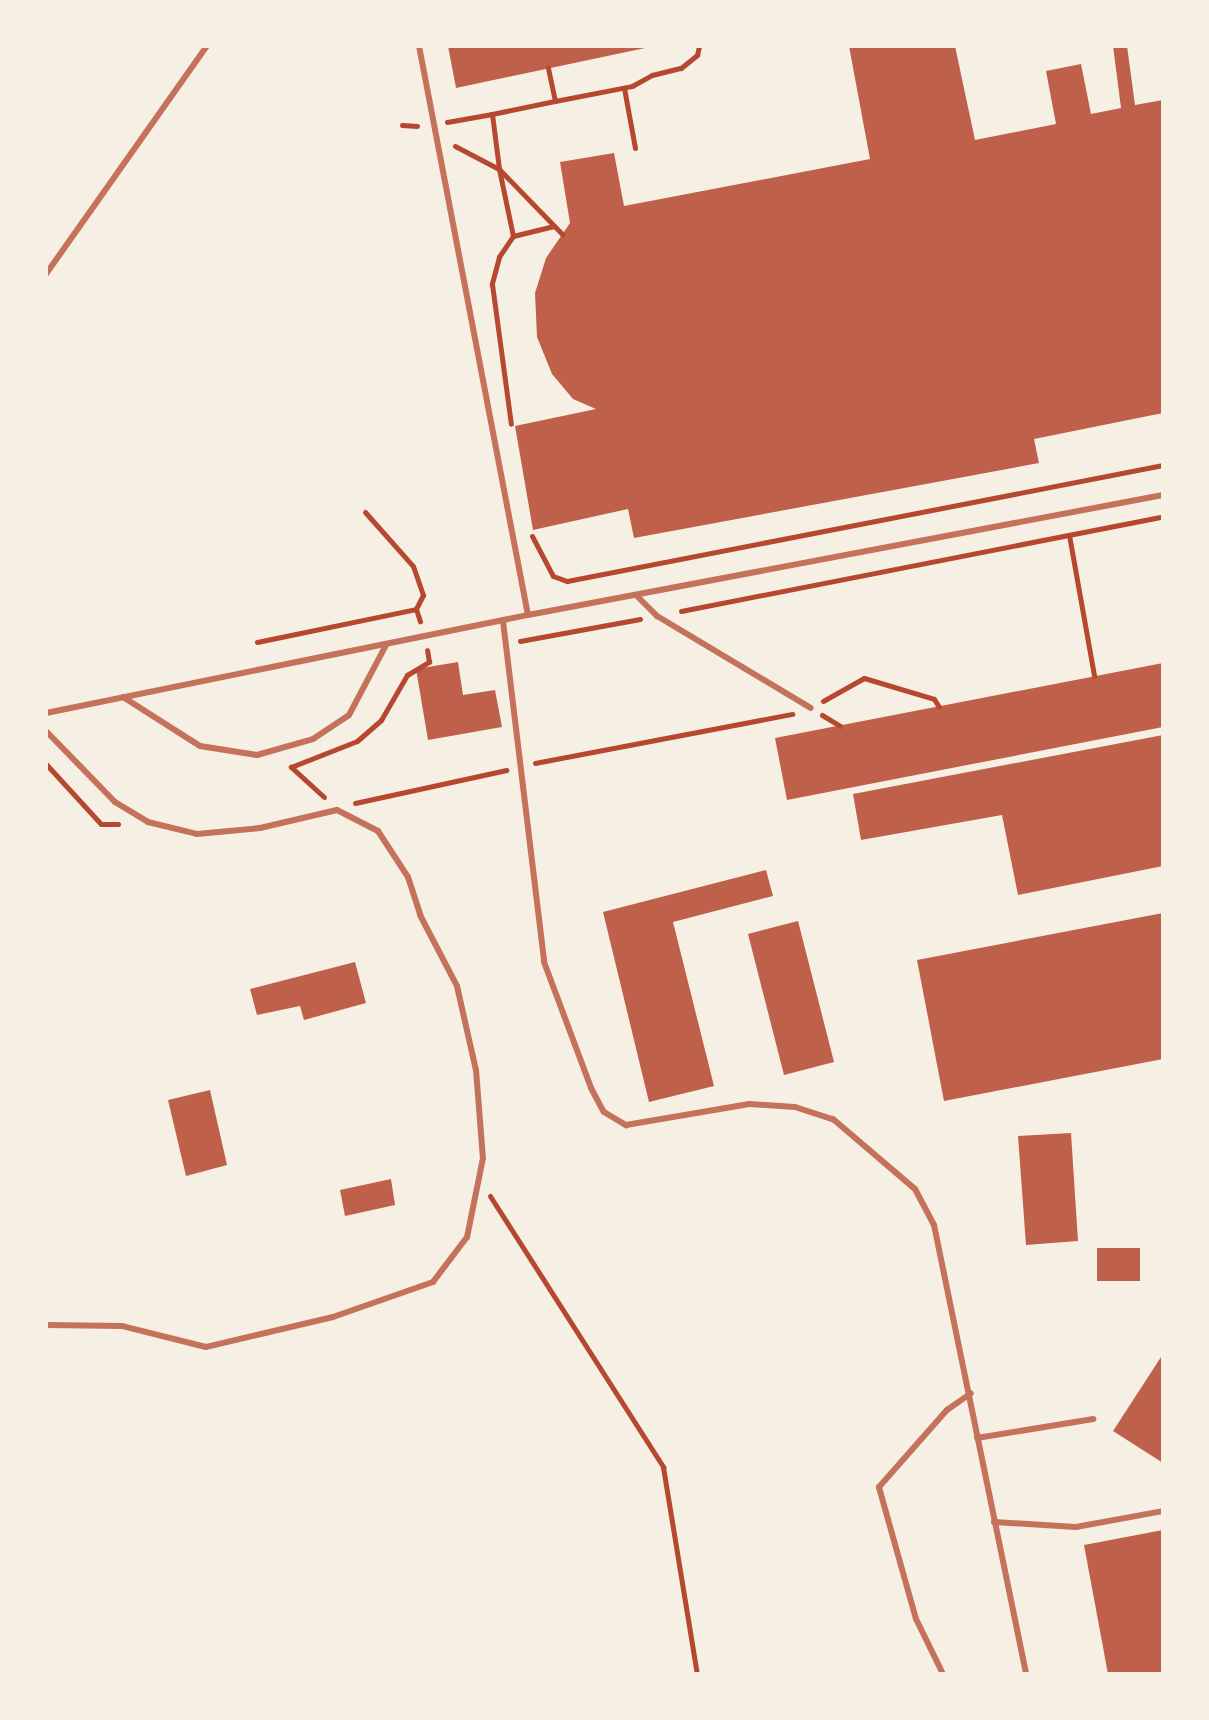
<!DOCTYPE html>
<html>
<head>
<meta charset="utf-8">
<style>
	body { margin:0 }
	#map { position:relative; width:1209px; height:1720px; overflow:hidden; background:#f6efe4; font-family:"Exo 2",sans-serif }
	div>[style] { position:absolute }
	[style*='--x'] { left:calc(var(--x)*1px); top:calc(var(--y)*1px); width:calc(var(--w)*1px); rotate:calc(var(--a)*1deg) }
	.building>* { inset:0; background:#bf614a }
	.path>* { height:5px; margin:-2.5px; padding:0 2.5px; transform-origin:2.5px; border-radius:2.5px; background:#b5482f }
	.service>* { height:6px; margin:-3px; padding:0 3px; transform-origin:3px; border-radius:3px; background:#c5725c }
	span { translate:-50% -50%; white-space:nowrap; text-align:center; line-height:1.15; -webkit-text-stroke:8px #f6efe4; paint-order:stroke }
	.frame { position:absolute; inset:0; border:48px solid #f6efe4; pointer-events:none }
</style>
</head>
<body>
<div id="map">
	<div class="building">
		<i style="clip-path:polygon(448px 46px,650px 46px,650px 47px,456px 88px)"></i>
		<i style="clip-path:polygon(849px 46px,955px 46px,975px 140px,1056px 124px,1046px 71px,1081px 64px,1091px 114px,1121px 108px,1113px 46px,1127px 46px,1135px 105px,1163px 100px,1163px 413px,1034px 439px,1039px 463px,634px 538px,628px 509px,533px 530px,515px 426px,596px 409px,573px 399px,552px 374px,537px 337px,535px 293px,546px 258px,570px 223px,560px 162px,614px 153px,624px 206px,870px 159px)"></i>
		<i style="clip-path:polygon(458px 662px,463px 695px,495px 690px,502px 727px,428px 740px,416px 669px)"></i>
		<i style="clip-path:polygon(1163px 663px,1163px 727px,787px 800px,775px 738px)"></i>
		<i style="clip-path:polygon(1163px 735px,1163px 866px,1018px 895px,1002px 815px,861px 840px,853px 794px)"></i>
		<i style="clip-path:polygon(766px 870px,773px 896px,673px 922px,714px 1086px,649px 1102px,603px 912px)"></i>
		<i style="clip-path:polygon(1163px 913px,1163px 1059px,944px 1101px,917px 960px)"></i>
		<i style="clip-path:polygon(798px 921px,834px 1062px,784px 1075px,748px 934px)"></i>
		<i style="clip-path:polygon(355px 962px,366px 1003px,304px 1020px,300px 1006px,257px 1015px,250px 989px)"></i>
		<i style="clip-path:polygon(210px 1090px,227px 1165px,186px 1176px,168px 1100px)"></i>
		<i style="clip-path:polygon(1071px 1133px,1078px 1241px,1026px 1245px,1018px 1136px)"></i>
		<i style="clip-path:polygon(391px 1179px,395px 1205px,345px 1216px,340px 1190px)"></i>
		<i style="clip-path:polygon(1097px 1248px,1140px 1248px,1140px 1281px,1097px 1281px)"></i>
		<i style="clip-path:polygon(1163px 1354px,1163px 1463px,1113px 1431px)"></i>
		<i style="clip-path:polygon(1163px 1530px,1163px 1674px,1108px 1674px,1084px 1545px)"></i>
	</div>
	<div class="path">
		<i style="--x:624;--y:88;--w:61;--a:79.6"></i>
		<i style="--x:555;--y:101;--w:78;--a:-11"></i>
		<i style="--x:632;--y:86;--w:23;--a:-29"></i>
		<i style="--x:652;--y:75;--w:30;--a:-14"></i>
		<i style="--x:681;--y:68;--w:21;--a:-39"></i>
		<i style="--x:697;--y:55;--w:9;--a:-77"></i>
		<i style="--x:492;--y:114;--w:64;--a:-11.7"></i>
		<i style="--x:555;--y:101;--w:34;--a:-102"></i>
		<i style="--x:447;--y:122;--w:46;--a:-10.1"></i>
		<i style="--x:492;--y:114;--w:55;--a:82.7"></i>
		<i style="--x:499;--y:169;--w:91;--a:45.9"></i>
		<i style="--x:402;--y:125;--w:15;--a:4"></i>
		<i style="--x:455;--y:146;--w:50;--a:27.6"></i>
		<i style="--x:499;--y:169;--w:68;--a:78.2"></i>
		<i style="--x:513;--y:236;--w:25;--a:124"></i>
		<i style="--x:499;--y:257;--w:28;--a:105"></i>
		<i style="--x:492;--y:284;--w:141;--a:82.3"></i>
		<i style="--x:513;--y:236;--w:42;--a:-13.7"></i>
		<i style="--x:365;--y:512;--w:72;--a:48.4"></i>
		<i style="--x:413;--y:566;--w:31;--a:71"></i>
		<i style="--x:423;--y:595;--w:16;--a:117"></i>
		<i style="--x:1069;--y:535;--w:143;--a:79.9"></i>
		<i style="--x:532;--y:536;--w:45;--a:62.3"></i>
		<i style="--x:553;--y:576;--w:15;--a:20"></i>
		<i style="--x:567;--y:581;--w:607;--a:-11.01"></i>
		<i style="--x:681;--y:611;--w:491;--a:-11.1"></i>
		<i style="--x:520;--y:641;--w:122;--a:-10.4"></i>
		<i style="--x:257;--y:642;--w:162;--a:-11.7"></i>
		<i style="--x:416;--y:609;--w:13;--a:72"></i>
		<i style="--x:823;--y:701;--w:47;--a:-29.3"></i>
		<i style="--x:864;--y:678;--w:73;--a:16.7"></i>
		<i style="--x:934;--y:699;--w:9;--a:58"></i>
		<i style="--x:822;--y:715;--w:21;--a:31"></i>
		<i style="--x:535;--y:763;--w:262;--a:-10.8"></i>
		<i style="--x:46;--y:764;--w:81;--a:47.5"></i>
		<i style="--x:101;--y:824;--w:17;--a:0"></i>
		<i style="--x:324;--y:797;--w:45;--a:-137.7"></i>
		<i style="--x:291;--y:767;--w:71;--a:-21.5"></i>
		<i style="--x:357;--y:741;--w:32;--a:-41"></i>
		<i style="--x:381;--y:720;--w:52;--a:-60"></i>
		<i style="--x:407;--y:675;--w:26;--a:-31"></i>
		<i style="--x:429;--y:662;--w:12;--a:-99"></i>
		<i style="--x:355;--y:803;--w:155;--a:-12.3"></i>
		<i style="--x:490;--y:1196;--w:322;--a:57.4"></i>
		<i style="--x:663;--y:1467;--w:210;--a:80.7"></i>
	</div>
	<div class="service">
		<i style="--x:419;--y:46;--w:579;--a:79.16"></i>
		<i style="--x:46;--y:274;--w:279;--a:-54.8"></i>
		<i style="--x:638;--y:597;--w:27;--a:45"></i>
		<i style="--x:657;--y:616;--w:179;--a:30.9"></i>
		<i style="--x:503;--y:621;--w:343;--a:83.1"></i>
		<i style="--x:544;--y:962;--w:134;--a:69.5"></i>
		<i style="--x:591;--y:1088;--w:27;--a:62"></i>
		<i style="--x:604;--y:1112;--w:26;--a:31"></i>
		<i style="--x:626;--y:1125;--w:125;--a:-9.7"></i>
		<i style="--x:749;--y:1104;--w:46;--a:3.7"></i>
		<i style="--x:795;--y:1107;--w:40;--a:18"></i>
		<i style="--x:833;--y:1119;--w:108;--a:40.5"></i>
		<i style="--x:915;--y:1189;--w:41;--a:62.2"></i>
		<i style="--x:934;--y:1225;--w:458;--a:78.4"></i>
		<i style="--x:123;--y:697;--w:91;--a:32.5"></i>
		<i style="--x:200;--y:746;--w:58;--a:9"></i>
		<i style="--x:257;--y:755;--w:58;--a:-15.9"></i>
		<i style="--x:313;--y:739;--w:43;--a:-33.7"></i>
		<i style="--x:349;--y:715;--w:79;--a:-62.1"></i>
		<i style="--x:46;--y:713;--w:492;--a:-11.5"></i>
		<i style="--x:528;--y:615;--w:646;--a:-10.7"></i>
		<i style="--x:46;--y:731;--w:99;--a:45.8"></i>
		<i style="--x:115;--y:802;--w:39;--a:31"></i>
		<i style="--x:148;--y:822;--w:50;--a:13.8"></i>
		<i style="--x:197;--y:834;--w:63;--a:-5.4"></i>
		<i style="--x:260;--y:828;--w:79;--a:-13.2"></i>
		<i style="--x:337;--y:810;--w:46;--a:27.1"></i>
		<i style="--x:378;--y:831;--w:55;--a:56.9"></i>
		<i style="--x:408;--y:877;--w:40;--a:72"></i>
		<i style="--x:420;--y:915;--w:80;--a:62.5"></i>
		<i style="--x:457;--y:986;--w:86;--a:77.3"></i>
		<i style="--x:476;--y:1070;--w:88;--a:85.5"></i>
		<i style="--x:483;--y:1158;--w:81;--a:101.4"></i>
		<i style="--x:467;--y:1237;--w:56;--a:127.1"></i>
		<i style="--x:433;--y:1282;--w:106;--a:160.7"></i>
		<i style="--x:333;--y:1317;--w:130;--a:166.7"></i>
		<i style="--x:206;--y:1347;--w:87;--a:-166"></i>
		<i style="--x:122;--y:1326;--w:76;--a:-179.2"></i>
		<i style="--x:977;--y:1438;--w:118;--a:-9.3"></i>
		<i style="--x:994;--y:1522;--w:82;--a:3.5"></i>
		<i style="--x:1076;--y:1527;--w:88;--a:-10.4"></i>
		<i style="--x:943;--y:1674;--w:61;--a:-116.1"></i>
		<i style="--x:916;--y:1619;--w:137;--a:-105.7"></i>
		<i style="--x:879;--y:1487;--w:103;--a:-48.6"></i>
		<i style="--x:947;--y:1410;--w:29;--a:-35"></i>
	</div>
	<div class="frame"></div>
</div>
</body>
</html>
